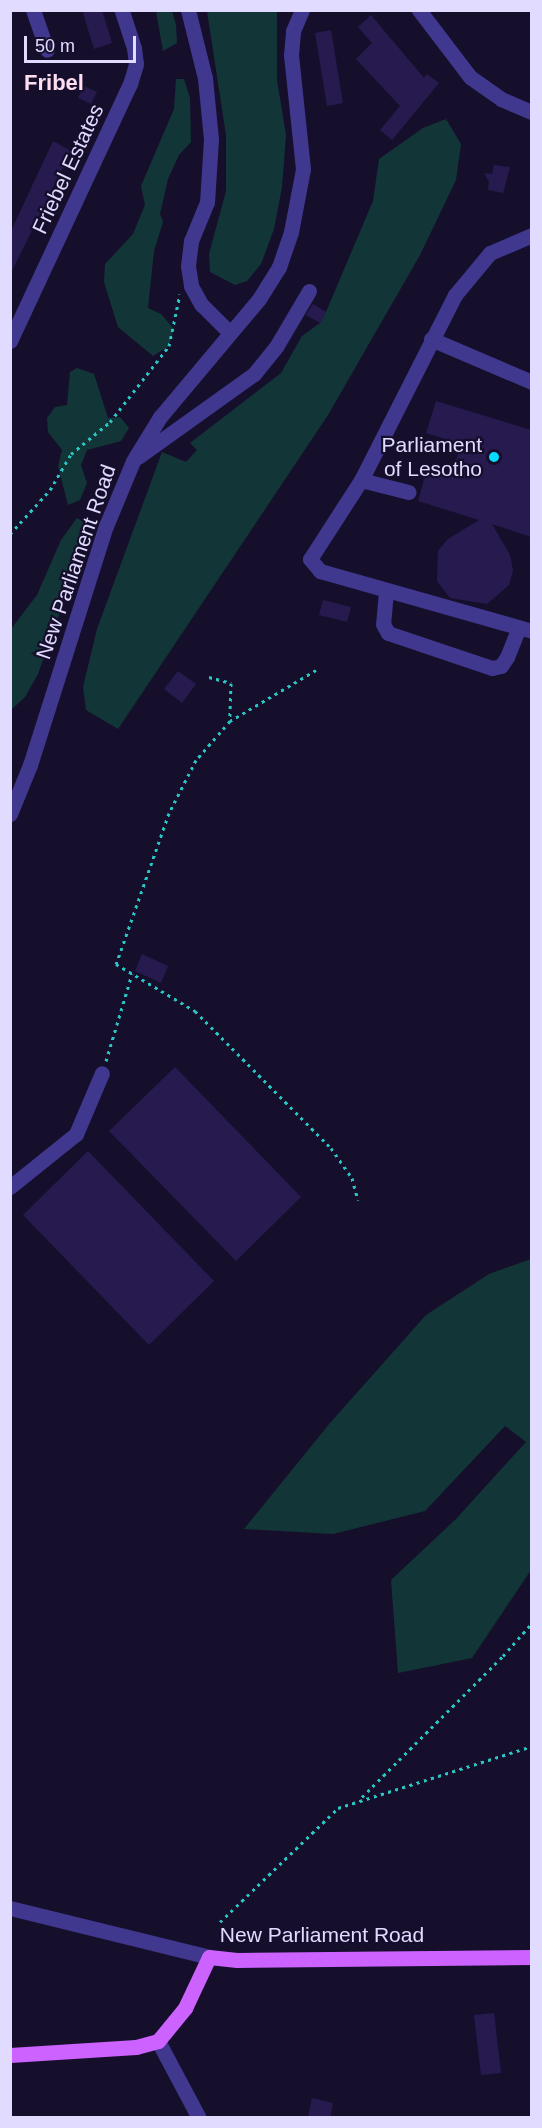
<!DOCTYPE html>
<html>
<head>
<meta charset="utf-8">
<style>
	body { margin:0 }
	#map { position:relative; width:542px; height:2128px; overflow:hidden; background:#160f2c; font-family:Helvetica,sans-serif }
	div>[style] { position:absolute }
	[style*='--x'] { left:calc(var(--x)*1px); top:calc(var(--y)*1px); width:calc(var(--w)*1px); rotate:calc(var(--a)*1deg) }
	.green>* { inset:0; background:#123637 }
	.building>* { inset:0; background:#271a4f }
	.path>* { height:3px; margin-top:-1.5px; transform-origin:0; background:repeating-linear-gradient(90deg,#28c6c4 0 3px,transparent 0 7.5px) }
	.minor>* { height:15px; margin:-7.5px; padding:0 7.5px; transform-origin:7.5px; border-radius:7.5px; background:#3f388e }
	.major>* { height:15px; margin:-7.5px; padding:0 7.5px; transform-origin:7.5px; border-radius:7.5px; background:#cc62ff }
	.dots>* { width:16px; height:16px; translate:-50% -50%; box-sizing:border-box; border:3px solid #160f2c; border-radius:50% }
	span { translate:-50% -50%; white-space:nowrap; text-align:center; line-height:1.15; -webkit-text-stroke:4.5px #160f2c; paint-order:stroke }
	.street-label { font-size:21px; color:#e1dbff }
	.poi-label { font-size:21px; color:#e1dbff }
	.right { translate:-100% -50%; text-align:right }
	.neighbourhood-label { font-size:22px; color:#ffddf1; font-weight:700 }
	.frame { position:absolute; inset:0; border:12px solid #e1dbff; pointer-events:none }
	.scale { position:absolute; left:24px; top:36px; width:112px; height:27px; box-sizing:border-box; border:3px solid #e1dbff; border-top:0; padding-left:8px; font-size:18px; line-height:21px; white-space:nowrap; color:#e1dbff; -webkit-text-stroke:4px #160f2c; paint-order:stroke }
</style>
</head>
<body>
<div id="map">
	<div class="green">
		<i style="clip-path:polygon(156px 11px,172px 11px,176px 25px,177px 43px,163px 51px)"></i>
		<i style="clip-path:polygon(207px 11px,277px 11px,277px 80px,286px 135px,282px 187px,274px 229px,261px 264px,247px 281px,235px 285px,210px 272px,209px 254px,226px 191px,226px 135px)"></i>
		<i style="clip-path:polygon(176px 79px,184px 79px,190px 98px,191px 142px,179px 155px,168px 179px,160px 214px,163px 222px,154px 251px,148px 308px,161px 314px,174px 329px,169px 346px,153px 356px,118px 327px,104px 282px,105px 264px,133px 234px,145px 205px,141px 186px,174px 109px)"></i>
		<i style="clip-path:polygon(446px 119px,461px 144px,456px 180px,420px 255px,328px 415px,118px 729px,86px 710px,83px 687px,97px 629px,162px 452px,186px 462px,197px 450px,190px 443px,281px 373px,302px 336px,320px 323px,326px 312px,373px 201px,379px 159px,423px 128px)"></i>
		<i style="clip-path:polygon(77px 368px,94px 374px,108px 418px,120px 417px,129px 428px,121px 441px,87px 450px,81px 465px,87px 483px,80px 500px,68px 505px,58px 466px,62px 450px,48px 432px,47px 418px,55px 407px,67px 405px,70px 372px)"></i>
		<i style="clip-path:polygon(77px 518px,88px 525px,85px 542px,38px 674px,25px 697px,11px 710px,11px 629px,37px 595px,61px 540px)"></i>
		<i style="clip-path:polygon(531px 1259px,531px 1570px,472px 1658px,398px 1673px,391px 1580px,456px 1519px,526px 1442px,505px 1426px,425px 1511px,333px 1534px,244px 1529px,330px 1423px,426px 1315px,489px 1274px)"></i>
	</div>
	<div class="building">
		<i style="clip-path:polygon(82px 10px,102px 10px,112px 43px,94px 49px)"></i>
		<i style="clip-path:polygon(371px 15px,424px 78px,427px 74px,439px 83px,392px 140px,380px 130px,400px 106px,356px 59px,372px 43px,358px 27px)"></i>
		<i style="clip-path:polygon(331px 30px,343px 103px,327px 106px,315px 33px)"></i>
		<i style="clip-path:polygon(84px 86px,97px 92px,91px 104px,78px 98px)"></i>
		<i style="clip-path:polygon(53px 141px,71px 151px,10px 275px,10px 233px)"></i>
		<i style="clip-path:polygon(494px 165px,510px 167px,503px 193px,488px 190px,489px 182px,484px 173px,492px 174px)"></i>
		<i style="clip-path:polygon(313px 304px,326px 312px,320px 323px,306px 315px)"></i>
		<i style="clip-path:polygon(436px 401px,531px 430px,531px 537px,492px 524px,510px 555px,513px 570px,509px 585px,487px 604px,450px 598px,437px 581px,438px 551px,448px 539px,479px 520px,418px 501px,427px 470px,451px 477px,461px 444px,426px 433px)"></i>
		<i style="clip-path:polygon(323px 600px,351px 607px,347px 622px,319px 615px)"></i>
		<i style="clip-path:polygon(178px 671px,196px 684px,182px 703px,164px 689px)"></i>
		<i style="clip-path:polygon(142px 954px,168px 966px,161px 983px,135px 971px)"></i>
		<i style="clip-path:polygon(175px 1067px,301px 1197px,236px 1261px,109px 1131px)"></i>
		<i style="clip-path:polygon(88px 1151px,214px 1281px,149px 1345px,23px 1215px)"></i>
		<i style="clip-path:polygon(494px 2013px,501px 2073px,481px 2075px,474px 2015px)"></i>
		<i style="clip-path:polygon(312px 2098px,333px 2103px,330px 2118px,308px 2118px)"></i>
	</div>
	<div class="path">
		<i style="--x:10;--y:534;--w:59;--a:-47.7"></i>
		<i style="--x:50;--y:490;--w:42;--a:-59.7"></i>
		<i style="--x:71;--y:454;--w:50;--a:-39.4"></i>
		<i style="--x:110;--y:422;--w:96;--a:-52.2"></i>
		<i style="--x:169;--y:346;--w:53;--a:-78.1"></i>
		<i style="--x:316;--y:670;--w:100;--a:149.3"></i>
		<i style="--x:230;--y:721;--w:52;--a:131.1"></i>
		<i style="--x:196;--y:760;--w:59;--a:117"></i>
		<i style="--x:169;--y:813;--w:160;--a:109.3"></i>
		<i style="--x:116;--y:964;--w:92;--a:30.7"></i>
		<i style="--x:195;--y:1011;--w:193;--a:45.2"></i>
		<i style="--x:331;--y:1148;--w:37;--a:55"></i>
		<i style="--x:352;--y:1178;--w:23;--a:75"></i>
		<i style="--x:209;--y:677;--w:23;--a:15"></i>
		<i style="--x:231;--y:683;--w:38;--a:92"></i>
		<i style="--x:106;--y:1061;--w:91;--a:-73.4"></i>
		<i style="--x:362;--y:1797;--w:199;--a:-45"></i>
		<i style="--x:503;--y:1656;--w:44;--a:-48.7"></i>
		<i style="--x:220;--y:1922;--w:164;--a:-44"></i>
		<i style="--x:338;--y:1808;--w:204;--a:-17.7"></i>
	</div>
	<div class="minor">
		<i style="--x:33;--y:10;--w:42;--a:70.7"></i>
		<i style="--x:188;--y:10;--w:70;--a:76"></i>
		<i style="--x:205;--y:78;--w:61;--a:84.4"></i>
		<i style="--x:211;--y:139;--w:63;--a:93.6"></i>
		<i style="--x:207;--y:202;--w:42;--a:112.3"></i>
		<i style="--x:191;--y:241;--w:25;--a:97"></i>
		<i style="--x:188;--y:266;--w:20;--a:81"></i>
		<i style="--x:191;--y:286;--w:21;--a:61"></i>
		<i style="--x:201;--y:304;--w:41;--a:45"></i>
		<i style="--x:419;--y:10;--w:84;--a:52.7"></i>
		<i style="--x:470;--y:77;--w:38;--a:35"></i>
		<i style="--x:501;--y:99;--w:34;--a:23"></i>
		<i style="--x:532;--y:235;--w:46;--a:156.8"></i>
		<i style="--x:490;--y:253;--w:55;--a:129.8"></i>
		<i style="--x:455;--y:295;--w:208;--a:116.9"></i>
		<i style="--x:361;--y:480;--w:94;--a:122.8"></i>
		<i style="--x:310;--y:559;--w:16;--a:50"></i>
		<i style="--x:320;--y:571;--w:220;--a:15.8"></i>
		<i style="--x:431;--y:339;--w:110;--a:23.1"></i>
		<i style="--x:10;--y:341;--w:284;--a:-65"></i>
		<i style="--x:130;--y:84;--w:21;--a:-73"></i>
		<i style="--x:136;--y:64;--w:16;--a:-97"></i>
		<i style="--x:134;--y:48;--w:40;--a:-108"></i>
		<i style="--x:138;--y:457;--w:143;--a:-35.6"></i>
		<i style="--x:254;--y:374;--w:35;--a:-51"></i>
		<i style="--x:276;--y:347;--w:65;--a:-59.5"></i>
		<i style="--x:361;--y:480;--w:49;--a:14.3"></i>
		<i style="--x:386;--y:591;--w:33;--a:95"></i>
		<i style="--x:383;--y:624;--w:10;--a:61"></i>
		<i style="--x:388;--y:633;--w:110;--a:18.6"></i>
		<i style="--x:492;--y:668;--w:9;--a:-13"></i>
		<i style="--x:501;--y:666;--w:11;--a:-56"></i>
		<i style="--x:507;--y:657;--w:32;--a:-68"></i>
		<i style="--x:10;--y:814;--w:53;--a:-67.8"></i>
		<i style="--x:30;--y:765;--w:251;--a:-72.4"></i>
		<i style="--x:106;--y:526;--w:70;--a:-67.4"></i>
		<i style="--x:133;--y:461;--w:52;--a:-58.5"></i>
		<i style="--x:160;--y:417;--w:154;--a:-50"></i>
		<i style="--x:259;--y:299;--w:38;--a:-58"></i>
		<i style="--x:279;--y:267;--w:37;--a:-71"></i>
		<i style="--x:291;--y:232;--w:64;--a:-79.2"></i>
		<i style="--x:303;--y:169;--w:115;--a:-96"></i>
		<i style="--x:291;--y:55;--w:24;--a:-85"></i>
		<i style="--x:293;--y:31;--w:23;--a:-67"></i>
		<i style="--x:10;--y:1187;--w:85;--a:-38.8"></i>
		<i style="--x:76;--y:1134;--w:66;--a:-66.9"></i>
		<i style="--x:10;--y:1908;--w:205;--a:13.8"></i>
		<i style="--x:158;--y:2041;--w:87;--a:62"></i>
	</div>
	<div class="major">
		<i style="--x:10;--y:2055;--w:126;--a:-3.6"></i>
		<i style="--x:136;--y:2047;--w:23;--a:-15"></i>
		<i style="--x:158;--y:2041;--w:43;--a:-50.7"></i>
		<i style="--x:185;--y:2008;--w:56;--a:-64.8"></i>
		<i style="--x:209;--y:1957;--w:28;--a:6"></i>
		<i style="--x:237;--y:1960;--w:295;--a:-0.6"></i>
	</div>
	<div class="dots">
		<i style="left:494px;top:457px;background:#07daff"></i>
	</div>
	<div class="street-label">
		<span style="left:68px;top:169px;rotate:-65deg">Friebel Estates</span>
		<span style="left:76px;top:562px;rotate:-71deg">New Parliament Road</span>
		<span style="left:322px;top:1935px">New Parliament Road</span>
	</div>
	<div class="poi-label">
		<span class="right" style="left:482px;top:457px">Parliament<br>of Lesotho</span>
	</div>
	<div class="neighbourhood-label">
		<span style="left:54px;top:83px">Fribel</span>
	</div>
	<div class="frame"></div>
	<div class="scale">50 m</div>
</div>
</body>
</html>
